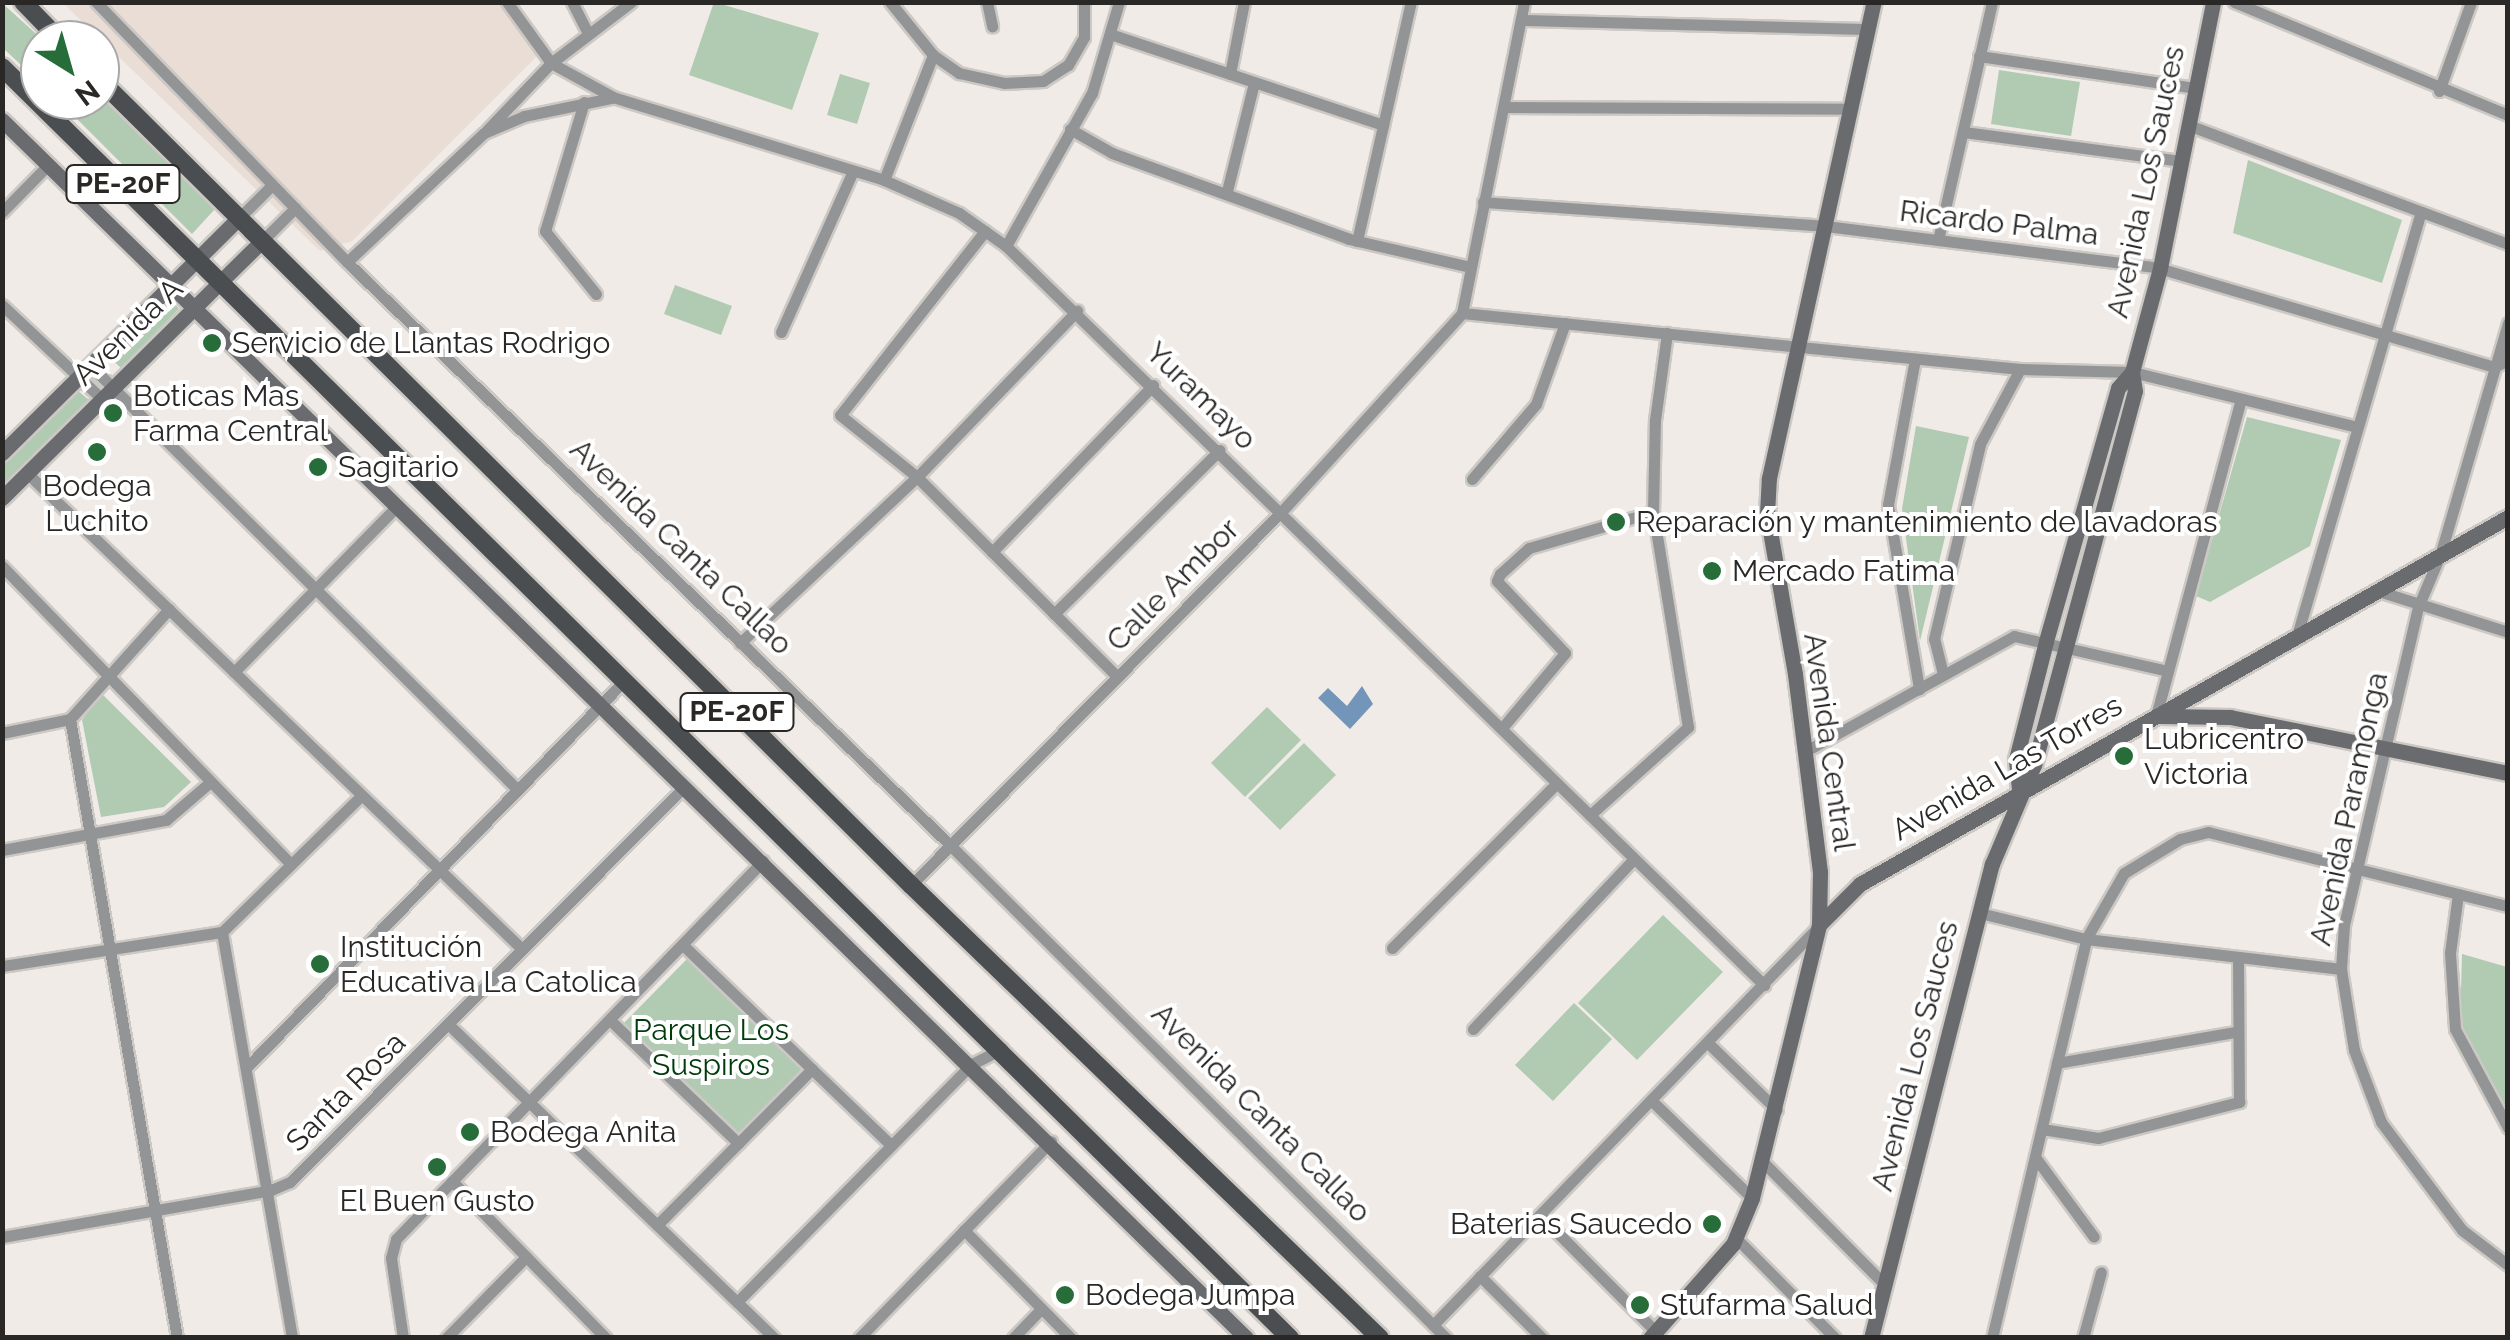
<!DOCTYPE html>
<html>
<head>
<meta charset="utf-8">
<style>
	body { margin:0 }
	#map { position:relative; width:2510px; height:1340px; overflow:hidden; background:#f0ebe7; font-family:Raleway,sans-serif }
	div>[style] { position:absolute }
	[style*='--x'] { left:calc(var(--x)*1px); top:calc(var(--y)*1px); width:calc(var(--w)*1px); rotate:calc(var(--a)*1deg) }
	.built>* { inset:0; background:#e9ddd5 }
	.green>* { inset:0; background:#b1cab2 }
	.water>* { inset:0; background:#7395ba }
	.roads { filter:drop-shadow(2px 0 #ccc8c4) drop-shadow(-2px 0 #ccc8c4) drop-shadow(0 2px #ccc8c4) drop-shadow(0 -2px #ccc8c4) }
	.street>* { height:11px; margin:-5.5px; padding:0 5.5px; transform-origin:5.5px; border-radius:5.5px; background:#939496 }
	.secondary>* { height:15px; margin:-7.5px; padding:0 7.5px; transform-origin:7.5px; border-radius:7.5px; background:#696b6e }
	.primary>* { height:18px; margin:-9px; padding:0 9px; transform-origin:9px; border-radius:9px; background:#4b4e51 }
	.dots>* { width:28px; height:28px; translate:-50% -50%; box-sizing:border-box; border:5px solid #fff; border-radius:50% }
	span { translate:-50% -50%; white-space:nowrap; text-align:center; line-height:1.15; -webkit-text-stroke:8px #fff; paint-order:stroke }
	.shield-label span { padding:2px 8px; background:#fff; border:2px solid; border-radius:8px; -webkit-text-stroke-width:0 }
	.shield-label { font-size:28px; color:#2a2827; font-weight:700 }
	.street-label { font-size:30px; color:#2a2827 }
	.poi-label { font-size:30px; color:#2a2827 }
	.left { translate:0 -50%; text-align:left }
	.right { translate:-100% -50%; text-align:right }
	.park-label { font-size:30px; color:#003b0b }
	.frame { position:absolute; inset:0; border:5px solid #2a2827; pointer-events:none }
	.north { position:absolute; left:20px; top:20px; width:100px; height:100px; box-sizing:border-box; background:#fff; border:2px solid #aaa9a9; border-radius:50%; rotate:143deg; font-size:28px; font-weight:700; line-height:40px; text-align:center; color:#2a2827 }
	.north::after { content:''; display:block; margin:auto; width:35px; height:45px; background:#276d39; clip-path:polygon(50% 0,100% 100%,50% 72%,0 100%) }
</style>
</head>
<body>
<div id="map">
	<div class="built">
		<i style="clip-path:polygon(63px 3px,507px 3px,538px 55px,352px 241px,320px 251px)"></i>
	</div>
	<div class="green">
		<i style="clip-path:polygon(714px 2px,819px 33px,792px 110px,689px 75px)"></i>
		<i style="clip-path:polygon(2px 3px,43px 40px,40px 83px,3px 48px)"></i>
		<i style="clip-path:polygon(1999px 70px,2080px 82px,2071px 136px,1991px 124px)"></i>
		<i style="clip-path:polygon(840px 74px,870px 83px,857px 124px,827px 115px)"></i>
		<i style="clip-path:polygon(100px 96px,215px 209px,192px 234px,58px 100px)"></i>
		<i style="clip-path:polygon(2248px 160px,2402px 220px,2382px 283px,2233px 233px)"></i>
		<i style="clip-path:polygon(675px 285px,732px 306px,721px 335px,664px 314px)"></i>
		<i style="clip-path:polygon(169px 296px,179px 309px,121px 368px,109px 357px)"></i>
		<i style="clip-path:polygon(77px 390px,89px 400px,3px 488px,3px 463px)"></i>
		<i style="clip-path:polygon(2247px 417px,2341px 440px,2310px 546px,2210px 602px,2196px 596px)"></i>
		<i style="clip-path:polygon(1916px 426px,1969px 437px,1920px 641px,1902px 509px)"></i>
		<i style="clip-path:polygon(101px 693px,191px 782px,164px 807px,101px 817px,82px 720px)"></i>
		<i style="clip-path:polygon(1267px 707px,1301px 740px,1245px 797px,1211px 763px)"></i>
		<i style="clip-path:polygon(1304px 743px,1336px 775px,1280px 830px,1248px 798px)"></i>
		<i style="clip-path:polygon(1663px 915px,1723px 972px,1637px 1060px,1578px 1003px)"></i>
		<i style="clip-path:polygon(2462px 954px,2507px 967px,2507px 1113px,2460px 1028px)"></i>
		<i style="clip-path:polygon(688px 958px,805px 1072px,738px 1140px,621px 1026px)"></i>
		<i style="clip-path:polygon(1574px 1003px,1612px 1039px,1553px 1101px,1515px 1065px)"></i>
	</div>
	<div class="water">
		<i style="clip-path:polygon(1362px 686px,1373px 704px,1350px 729px,1318px 698px,1328px 688px,1347px 706px)"></i>
	</div>
	<div class="roads">
		<div class="street">
			<i style="--x:96;--y:2;--w:361;--a:46"></i>
			<i style="--x:347;--y:262;--w:837;--a:44.03"></i>
			<i style="--x:949;--y:844;--w:701;--a:44.83"></i>
			<i style="--x:507;--y:2;--w:75;--a:54.2"></i>
			<i style="--x:551;--y:63;--w:71;--a:28.7"></i>
			<i style="--x:613;--y:97;--w:283;--a:17"></i>
			<i style="--x:884;--y:180;--w:82;--a:23.7"></i>
			<i style="--x:959;--y:213;--w:57;--a:35.1"></i>
			<i style="--x:1006;--y:246;--w:1059;--a:44.27"></i>
			<i style="--x:572;--y:2;--w:36;--a:63"></i>
			<i style="--x:890;--y:2;--w:68;--a:50.9"></i>
			<i style="--x:933;--y:55;--w:32;--a:35"></i>
			<i style="--x:959;--y:73;--w:46;--a:12.5"></i>
			<i style="--x:1004;--y:83;--w:39;--a:-3"></i>
			<i style="--x:1043;--y:81;--w:30;--a:-33"></i>
			<i style="--x:1068;--y:65;--w:32;--a:-60"></i>
			<i style="--x:1084;--y:37;--w:35;--a:-90"></i>
			<i style="--x:987;--y:2;--w:25;--a:78"></i>
			<i style="--x:2234;--y:2;--w:296;--a:22.4"></i>
			<i style="--x:1521;--y:20;--w:347;--a:1.5"></i>
			<i style="--x:1110;--y:34;--w:288;--a:18.4"></i>
			<i style="--x:1979;--y:56;--w:218;--a:8.4"></i>
			<i style="--x:1230;--y:74;--w:73;--a:-79"></i>
			<i style="--x:2439;--y:91;--w:95;--a:-70.2"></i>
			<i style="--x:584;--y:102;--w:135;--a:106.8"></i>
			<i style="--x:545;--y:231;--w:81;--a:51"></i>
			<i style="--x:1505;--y:107;--w:344;--a:0.3"></i>
			<i style="--x:2188;--y:125;--w:341;--a:20.4"></i>
			<i style="--x:1070;--y:129;--w:48;--a:29.7"></i>
			<i style="--x:1112;--y:153;--w:252;--a:19.9"></i>
			<i style="--x:1349;--y:239;--w:124;--a:13"></i>
			<i style="--x:487;--y:130;--w:93;--a:-46.3"></i>
			<i style="--x:551;--y:63;--w:101;--a:-37.3"></i>
			<i style="--x:1964;--y:132;--w:220;--a:7.6"></i>
			<i style="--x:884;--y:180;--w:134;--a:-68.6"></i>
			<i style="--x:1227;--y:191;--w:111;--a:-76"></i>
			<i style="--x:1483;--y:202;--w:343;--a:4"></i>
			<i style="--x:1825;--y:226;--w:333;--a:7.1"></i>
			<i style="--x:2155;--y:267;--w:353;--a:16.4"></i>
			<i style="--x:2494;--y:367;--w:16;--a:-27"></i>
			<i style="--x:2;--y:212;--w:67;--a:-45.6"></i>
			<i style="--x:239;--y:218;--w:47;--a:-45"></i>
			<i style="--x:985;--y:231;--w:234;--a:128.2"></i>
			<i style="--x:840;--y:415;--w:99;--a:38.8"></i>
			<i style="--x:917;--y:477;--w:282;--a:44.9"></i>
			<i style="--x:1938;--y:240;--w:244;--a:-77.2"></i>
			<i style="--x:262;--y:241;--w:47;--a:-45"></i>
			<i style="--x:1357;--y:241;--w:245;--a:-77.3"></i>
			<i style="--x:1006;--y:246;--w:176;--a:-60.7"></i>
			<i style="--x:1092;--y:93;--w:95;--a:-73.5"></i>
			<i style="--x:347;--y:262;--w:188;--a:-43.3"></i>
			<i style="--x:484;--y:133;--w:43;--a:-23"></i>
			<i style="--x:524;--y:116;--w:89;--a:-11.7"></i>
			<i style="--x:2;--y:305;--w:134;--a:43.2"></i>
			<i style="--x:1462;--y:313;--w:561;--a:5.73"></i>
			<i style="--x:2020;--y:369;--w:112;--a:1.5"></i>
			<i style="--x:2132;--y:372;--w:228;--a:13.7"></i>
			<i style="--x:2508;--y:323;--w:242;--a:106.3"></i>
			<i style="--x:2440;--y:555;--w:56;--a:112.9"></i>
			<i style="--x:2418;--y:607;--w:326;--a:103.1"></i>
			<i style="--x:2344;--y:925;--w:44;--a:93.9"></i>
			<i style="--x:2341;--y:969;--w:82;--a:80.9"></i>
			<i style="--x:2354;--y:1050;--w:77;--a:69.4"></i>
			<i style="--x:2381;--y:1122;--w:135;--a:53.1"></i>
			<i style="--x:2462;--y:1230;--w:58;--a:37.3"></i>
			<i style="--x:781;--y:332;--w:176;--a:-65.9"></i>
			<i style="--x:1915;--y:359;--w:148;--a:100.5"></i>
			<i style="--x:1888;--y:505;--w:187;--a:80.4"></i>
			<i style="--x:90;--y:365;--w:603;--a:44.8"></i>
			<i style="--x:27;--y:473;--w:685;--a:43.88"></i>
			<i style="--x:1472;--y:479;--w:99;--a:-49.5"></i>
			<i style="--x:1536;--y:404;--w:86;--a:-70.3"></i>
			<i style="--x:992;--y:552;--w:232;--a:-46"></i>
			<i style="--x:2;--y:566;--w:415;--a:45.9"></i>
			<i style="--x:2378;--y:591;--w:136;--a:17.5"></i>
			<i style="--x:1054;--y:614;--w:233;--a:-44.7"></i>
			<i style="--x:2296;--y:639;--w:443;--a:-73.7"></i>
			<i style="--x:740;--y:643;--w:243;--a:-43.2"></i>
			<i style="--x:917;--y:477;--w:231;--a:-46.1"></i>
			<i style="--x:234;--y:672;--w:234;--a:-45.5"></i>
			<i style="--x:1943;--y:674;--w:36;--a:-104"></i>
			<i style="--x:1934;--y:639;--w:200;--a:-76.7"></i>
			<i style="--x:1980;--y:444;--w:85;--a:-61.9"></i>
			<i style="--x:2156;--y:716;--w:328;--a:-75"></i>
			<i style="--x:70;--y:719;--w:628;--a:80.19"></i>
			<i style="--x:1502;--y:728;--w:98;--a:-50"></i>
			<i style="--x:1565;--y:653;--w:99;--a:-133.4"></i>
			<i style="--x:1497;--y:581;--w:8;--a:-67"></i>
			<i style="--x:1500;--y:574;--w:39;--a:-42"></i>
			<i style="--x:1529;--y:548;--w:129;--a:-16.2"></i>
			<i style="--x:2;--y:733;--w:69;--a:-11.6"></i>
			<i style="--x:70;--y:719;--w:148;--a:-48"></i>
			<i style="--x:1804;--y:752;--w:240;--a:-28.9"></i>
			<i style="--x:2014;--y:636;--w:158;--a:12.8"></i>
			<i style="--x:1590;--y:815;--w:132;--a:-41.9"></i>
			<i style="--x:1688;--y:727;--w:218;--a:-99.2"></i>
			<i style="--x:1653;--y:512;--w:92;--a:-88.8"></i>
			<i style="--x:1655;--y:420;--w:88;--a:-82.1"></i>
			<i style="--x:2;--y:850;--w:167;--a:-10.4"></i>
			<i style="--x:166;--y:820;--w:57;--a:-40.7"></i>
			<i style="--x:911;--y:885;--w:528;--a:-45.23"></i>
			<i style="--x:1283;--y:510;--w:266;--a:-47.7"></i>
			<i style="--x:1462;--y:313;--w:317;--a:-78.7"></i>
			<i style="--x:2458;--y:894;--w:60;--a:97.7"></i>
			<i style="--x:2450;--y:953;--w:76;--a:86.2"></i>
			<i style="--x:2455;--y:1029;--w:112;--a:61.8"></i>
			<i style="--x:1980;--y:913;--w:109;--a:13.8"></i>
			<i style="--x:2086;--y:939;--w:257;--a:6.7"></i>
			<i style="--x:222;--y:932;--w:412;--a:80.2"></i>
			<i style="--x:685;--y:947;--w:286;--a:43.9"></i>
			<i style="--x:1392;--y:948;--w:233;--a:-45"></i>
			<i style="--x:2;--y:966;--w:223;--a:-8.8"></i>
			<i style="--x:222;--y:932;--w:193;--a:-44.4"></i>
			<i style="--x:612;--y:1022;--w:175;--a:43.8"></i>
			<i style="--x:448;--y:1024;--w:453;--a:43.9"></i>
			<i style="--x:1473;--y:1029;--w:234;--a:-46.6"></i>
			<i style="--x:1708;--y:1043;--w:96;--a:44.2"></i>
			<i style="--x:2057;--y:1063;--w:180;--a:-9.9"></i>
			<i style="--x:248;--y:1066;--w:540;--a:-45.68"></i>
			<i style="--x:1653;--y:1102;--w:138;--a:44.1"></i>
			<i style="--x:2042;--y:1129;--w:57;--a:9.1"></i>
			<i style="--x:2098;--y:1138;--w:146;--a:-14.3"></i>
			<i style="--x:2239;--y:1102;--w:145;--a:-90.4"></i>
			<i style="--x:2035;--y:1157;--w:99;--a:53.6"></i>
			<i style="--x:1764;--y:1163;--w:170;--a:45.2"></i>
			<i style="--x:452;--y:1181;--w:220;--a:45.6"></i>
			<i style="--x:1540;--y:1215;--w:165;--a:45.2"></i>
			<i style="--x:657;--y:1225;--w:220;--a:-45.2"></i>
			<i style="--x:964;--y:1230;--w:152;--a:45.3"></i>
			<i style="--x:2;--y:1237;--w:273;--a:-9.9"></i>
			<i style="--x:271;--y:1190;--w:21;--a:-23"></i>
			<i style="--x:290;--y:1182;--w:559;--a:-45.07"></i>
			<i style="--x:1735;--y:1237;--w:142;--a:45.3"></i>
			<i style="--x:1480;--y:1276;--w:88;--a:45"></i>
			<i style="--x:737;--y:1302;--w:334;--a:-45.4"></i>
			<i style="--x:972;--y:1064;--w:34;--a:-27"></i>
			<i style="--x:1433;--y:1325;--w:552;--a:-45.95"></i>
			<i style="--x:403;--y:1338;--w:81;--a:-98.5"></i>
			<i style="--x:391;--y:1258;--w:20;--a:-75"></i>
			<i style="--x:396;--y:1239;--w:527;--a:-45.85"></i>
			<i style="--x:446;--y:1338;--w:114;--a:-45.4"></i>
			<i style="--x:859;--y:1338;--w:275;--a:-45.7"></i>
			<i style="--x:1013;--y:1338;--w:40;--a:-46"></i>
			<i style="--x:1992;--y:1338;--w:410;--a:-76.7"></i>
			<i style="--x:2086;--y:939;--w:76;--a:-60.1"></i>
			<i style="--x:2124;--y:873;--w:66;--a:-31.3"></i>
			<i style="--x:2180;--y:839;--w:29;--a:-14"></i>
			<i style="--x:2208;--y:832;--w:309;--a:13.9"></i>
			<i style="--x:2083;--y:1338;--w:68;--a:-74.7"></i>
		</div>
		<div class="secondary">
			<i style="--x:2;--y:120;--w:1741;--a:44.39"></i>
			<i style="--x:2;--y:453;--w:334;--a:-44.8"></i>
			<i style="--x:2;--y:498;--w:366;--a:-44.7"></i>
			<i style="--x:2160;--y:716;--w:70;--a:0.8"></i>
			<i style="--x:2230;--y:717;--w:284;--a:11.4"></i>
			<i style="--x:2019;--y:789;--w:30;--a:-96"></i>
			<i style="--x:2016;--y:759;--w:122;--a:-75.7"></i>
			<i style="--x:2046;--y:641;--w:263;--a:-74.1"></i>
			<i style="--x:2118;--y:388;--w:21;--a:-49"></i>
			<i style="--x:1819;--y:925;--w:58;--a:-45"></i>
			<i style="--x:1860;--y:884;--w:745;--a:-29.53"></i>
			<i style="--x:1650;--y:1338;--w:125;--a:-48.6"></i>
			<i style="--x:1733;--y:1244;--w:50;--a:-67.6"></i>
			<i style="--x:1752;--y:1198;--w:281;--a:-76.2"></i>
			<i style="--x:1819;--y:925;--w:53;--a:-88.9"></i>
			<i style="--x:1820;--y:872;--w:200;--a:-97.2"></i>
			<i style="--x:1795;--y:674;--w:162;--a:-99.9"></i>
			<i style="--x:1767;--y:514;--w:36;--a:-87"></i>
			<i style="--x:1769;--y:478;--w:487;--a:-77.6"></i>
			<i style="--x:1871;--y:1338;--w:489;--a:-75.7"></i>
			<i style="--x:1992;--y:864;--w:108;--a:-67"></i>
			<i style="--x:2034;--y:765;--w:387;--a:-74.9"></i>
			<i style="--x:2135;--y:391;--w:19;--a:-99"></i>
			<i style="--x:2132;--y:372;--w:108;--a:-74.9"></i>
			<i style="--x:2160;--y:268;--w:271;--a:-78.7"></i>
		</div>
		<div class="primary">
			<i style="--x:23;--y:2;--w:53;--a:45.8"></i>
			<i style="--x:2;--y:67;--w:1810;--a:44.62"></i>
			<i style="--x:100;--y:80;--w:1143;--a:44.79"></i>
			<i style="--x:911;--y:885;--w:652;--a:44.01"></i>
		</div>
	</div>
	<div class="dots">
		<i style="left:212px;top:343px;background:#276d39"></i>
		<i style="left:113px;top:413px;background:#276d39"></i>
		<i style="left:97px;top:452px;background:#276d39"></i>
		<i style="left:318px;top:467px;background:#276d39"></i>
		<i style="left:1616px;top:522px;background:#276d39"></i>
		<i style="left:1712px;top:571px;background:#276d39"></i>
		<i style="left:2124px;top:756px;background:#276d39"></i>
		<i style="left:320px;top:964px;background:#276d39"></i>
		<i style="left:470px;top:1132px;background:#276d39"></i>
		<i style="left:437px;top:1167px;background:#276d39"></i>
		<i style="left:1712px;top:1224px;background:#276d39"></i>
		<i style="left:1065px;top:1295px;background:#276d39"></i>
		<i style="left:1640px;top:1305px;background:#276d39"></i>
	</div>
	<div class="shield-label">
		<span style="left:123px;top:184px">PE-20F</span>
		<span style="left:737px;top:712px">PE-20F</span>
	</div>
	<div class="street-label">
		<span style="left:2146px;top:182px;rotate:-78deg">Avenida Los Sauces</span>
		<span style="left:1999px;top:223px;rotate:7deg">Ricardo Palma</span>
		<span style="left:128px;top:332px;rotate:-44deg">Avenida A</span>
		<span style="left:1201px;top:396px;rotate:44deg">Yuramayo</span>
		<span style="left:681px;top:547px;rotate:44deg">Avenida Canta Callao</span>
		<span style="left:1173px;top:585px;rotate:-45deg">Calle Ambor</span>
		<span style="left:1829px;top:742px;rotate:82deg">Avenida Central</span>
		<span style="left:2007px;top:768px;rotate:-30deg">Avenida Las Torres</span>
		<span style="left:2349px;top:809px;rotate:-78deg">Avenida Paramonga</span>
		<span style="left:1915px;top:1056px;rotate:-76deg">Avenida Los Sauces</span>
		<span style="left:346px;top:1092px;rotate:-45deg">Santa Rosa</span>
		<span style="left:1261px;top:1113px;rotate:45deg">Avenida Canta Callao</span>
	</div>
	<div class="poi-label">
		<span class="left" style="left:232px;top:343px">Servicio de Llantas Rodrigo</span>
		<span class="left" style="left:133px;top:413px">Boticas Mas<br>Farma Central</span>
		<span class="left" style="left:338px;top:467px">Sagitario</span>
		<span style="left:97px;top:503px">Bodega<br>Luchito</span>
		<span class="left" style="left:1636px;top:522px">Reparación y mantenimiento de lavadoras</span>
		<span class="left" style="left:1732px;top:571px">Mercado Fatima</span>
		<span class="left" style="left:2144px;top:756px">Lubricentro<br>Victoria</span>
		<span class="left" style="left:340px;top:964px">Institución<br>Educativa La Catolica</span>
		<span class="left" style="left:490px;top:1132px">Bodega Anita</span>
		<span style="left:437px;top:1201px">El Buen Gusto</span>
		<span class="right" style="left:1692px;top:1224px">Baterias Saucedo</span>
		<span class="left" style="left:1085px;top:1295px">Bodega Jumpa</span>
		<span class="left" style="left:1660px;top:1305px">Stufarma Salud</span>
	</div>
	<div class="park-label">
		<span style="left:711px;top:1047px">Parque Los<br>Suspiros</span>
	</div>
	<div class="frame"></div>
	<div class="north">N</div>
</div>
</body>
</html>
